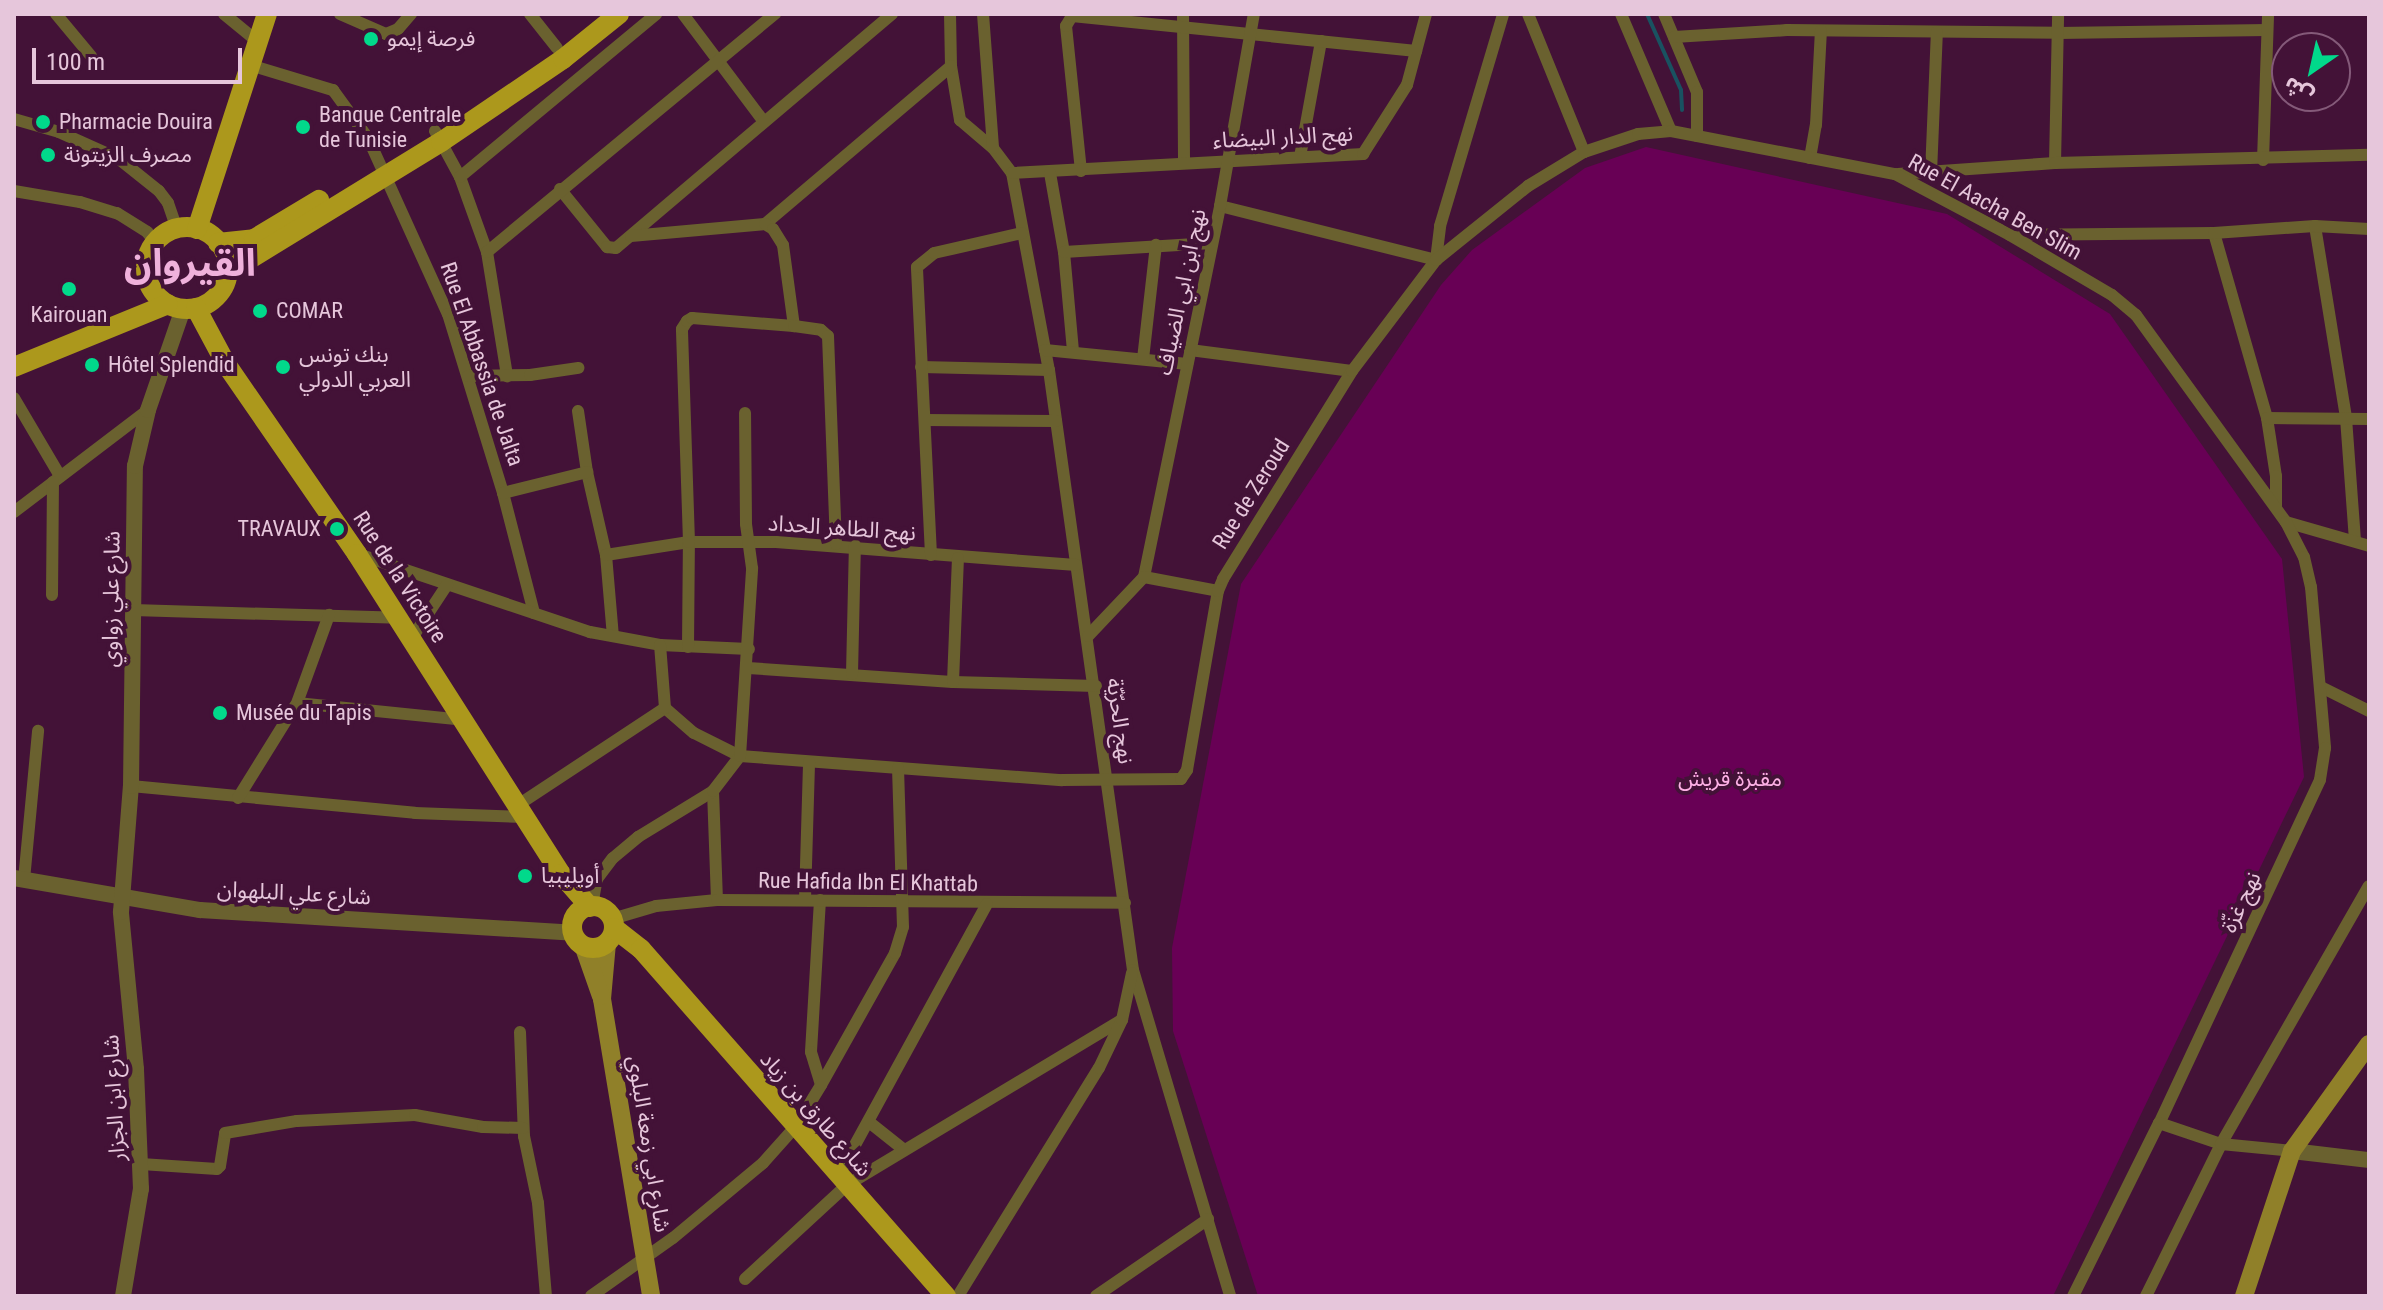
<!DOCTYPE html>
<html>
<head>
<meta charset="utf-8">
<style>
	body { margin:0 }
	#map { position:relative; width:2383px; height:1310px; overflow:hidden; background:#431237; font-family:"Roboto Condensed","Noto Sans Arabic",sans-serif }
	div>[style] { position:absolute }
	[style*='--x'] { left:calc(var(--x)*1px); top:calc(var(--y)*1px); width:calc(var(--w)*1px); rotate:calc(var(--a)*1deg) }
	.green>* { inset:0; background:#680055 }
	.stream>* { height:4px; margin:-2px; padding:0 2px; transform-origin:2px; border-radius:2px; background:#195261 }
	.minor>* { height:12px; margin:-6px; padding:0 6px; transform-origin:6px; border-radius:6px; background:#6a612f }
	.tertiary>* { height:16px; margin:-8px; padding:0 8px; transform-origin:8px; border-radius:8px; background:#6a612f }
	.secondary>* { height:18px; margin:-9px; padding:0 9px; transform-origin:9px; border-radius:9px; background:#908029 }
	.primary>* { height:20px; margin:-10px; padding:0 10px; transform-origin:10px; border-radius:10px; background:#ac981c }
	.primary>.ring { margin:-10px; padding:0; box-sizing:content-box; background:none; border:20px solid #ac981c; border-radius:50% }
	.dots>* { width:22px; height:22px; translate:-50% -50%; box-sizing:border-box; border:4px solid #431237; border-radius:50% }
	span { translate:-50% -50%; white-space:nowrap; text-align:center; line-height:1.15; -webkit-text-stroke:8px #431237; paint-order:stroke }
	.poi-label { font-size:22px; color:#e6c6db }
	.left { translate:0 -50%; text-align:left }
	.right { translate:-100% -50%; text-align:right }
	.street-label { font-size:22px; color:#e6c6db }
	.park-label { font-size:22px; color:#fdb0e5 }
	.town-label { font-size:38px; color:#efb1db; font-weight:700 }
	.frame { position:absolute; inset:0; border:16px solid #e6c6db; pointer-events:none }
	.north { position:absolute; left:2271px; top:32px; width:80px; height:80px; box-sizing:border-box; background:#431237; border:2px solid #845a79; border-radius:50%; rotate:214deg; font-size:22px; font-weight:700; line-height:32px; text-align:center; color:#e6c6db }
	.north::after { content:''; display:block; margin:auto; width:28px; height:36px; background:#01d98b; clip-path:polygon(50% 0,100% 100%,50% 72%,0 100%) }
	.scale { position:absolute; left:32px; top:48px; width:210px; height:36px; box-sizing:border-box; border:4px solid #e6c6db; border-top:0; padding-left:10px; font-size:24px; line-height:28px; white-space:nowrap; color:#e6c6db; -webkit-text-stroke:6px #431237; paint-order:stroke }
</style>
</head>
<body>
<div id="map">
	<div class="green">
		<i style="clip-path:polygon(1646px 147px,1947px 214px,2110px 314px,2282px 559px,2304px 777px,2053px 1296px,1258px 1296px,1173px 1031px,1172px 948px,1241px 584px,1441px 285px,1472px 250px,1585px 168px)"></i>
	</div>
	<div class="stream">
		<i style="--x:1647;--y:14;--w:83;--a:65.9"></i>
		<i style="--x:1681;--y:90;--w:20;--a:87"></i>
	</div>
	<div class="minor">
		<i style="--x:56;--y:14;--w:55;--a:50.2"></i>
		<i style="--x:224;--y:14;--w:43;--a:39.3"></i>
		<i style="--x:340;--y:14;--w:50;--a:23.5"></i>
		<i style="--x:386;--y:34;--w:13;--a:-23"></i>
		<i style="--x:398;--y:29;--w:20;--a:-49"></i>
		<i style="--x:530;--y:14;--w:43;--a:51.5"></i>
		<i style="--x:683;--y:14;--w:135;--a:53.1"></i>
		<i style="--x:950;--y:14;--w:52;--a:88.9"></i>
		<i style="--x:951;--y:66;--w:55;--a:80.5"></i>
		<i style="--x:960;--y:120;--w:43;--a:40.3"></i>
		<i style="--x:993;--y:148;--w:31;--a:53"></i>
		<i style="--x:1012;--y:173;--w:200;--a:79.4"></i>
		<i style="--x:1049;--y:370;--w:606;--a:82.03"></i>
		<i style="--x:1133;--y:970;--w:340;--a:73.4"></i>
		<i style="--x:983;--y:14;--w:134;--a:85.7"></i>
		<i style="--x:1183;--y:14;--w:149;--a:89.6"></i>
		<i style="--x:1528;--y:14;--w:149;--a:67.9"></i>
		<i style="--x:1621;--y:14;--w:127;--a:66.9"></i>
		<i style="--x:1664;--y:14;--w:85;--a:67.1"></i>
		<i style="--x:1697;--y:92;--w:44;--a:90"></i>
		<i style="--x:1674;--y:37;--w:113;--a:-3.5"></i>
		<i style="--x:1787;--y:30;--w:271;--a:0.6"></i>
		<i style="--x:2058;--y:33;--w:209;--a:-0.8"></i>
		<i style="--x:250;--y:65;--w:87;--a:16.8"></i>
		<i style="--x:333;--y:90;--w:59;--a:53.9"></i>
		<i style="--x:368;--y:138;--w:193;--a:65.6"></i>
		<i style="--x:448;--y:314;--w:187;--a:72.9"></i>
		<i style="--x:503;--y:493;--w:124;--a:75.5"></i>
		<i style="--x:14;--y:119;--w:47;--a:16.1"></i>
		<i style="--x:59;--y:132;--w:66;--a:24.2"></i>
		<i style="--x:119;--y:159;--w:51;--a:38.7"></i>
		<i style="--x:159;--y:191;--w:15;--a:53"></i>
		<i style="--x:168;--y:203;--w:28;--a:71"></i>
		<i style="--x:435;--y:131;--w:52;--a:61.5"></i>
		<i style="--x:460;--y:177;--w:80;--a:70.2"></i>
		<i style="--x:487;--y:252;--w:126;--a:80.8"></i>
		<i style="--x:1300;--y:157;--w:118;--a:-79.7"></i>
		<i style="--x:1810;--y:158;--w:34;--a:-80"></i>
		<i style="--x:1816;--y:125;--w:94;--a:-87"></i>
		<i style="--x:2263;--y:160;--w:146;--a:-88"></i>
		<i style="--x:2055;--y:163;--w:149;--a:-88.8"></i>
		<i style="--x:1081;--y:171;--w:146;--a:-95.9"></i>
		<i style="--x:1066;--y:26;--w:12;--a:-59"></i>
		<i style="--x:1072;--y:16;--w:346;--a:5.8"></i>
		<i style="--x:1012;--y:173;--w:352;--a:-3.1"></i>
		<i style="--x:1363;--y:154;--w:82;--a:-57.5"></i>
		<i style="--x:1407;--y:85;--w:73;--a:-75"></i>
		<i style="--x:1050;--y:173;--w:80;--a:80"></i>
		<i style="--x:1064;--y:252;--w:99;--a:84.8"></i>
		<i style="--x:1931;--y:173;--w:141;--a:-87.6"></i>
		<i style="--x:1898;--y:174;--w:157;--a:-4"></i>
		<i style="--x:2055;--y:163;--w:314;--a:-1.5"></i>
		<i style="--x:460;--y:177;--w:255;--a:-39.7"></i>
		<i style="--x:560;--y:189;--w:75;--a:51"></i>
		<i style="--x:607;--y:247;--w:9;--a:6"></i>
		<i style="--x:616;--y:248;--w:362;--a:-40.3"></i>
		<i style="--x:14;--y:191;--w:67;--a:9.5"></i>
		<i style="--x:80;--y:202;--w:39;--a:17"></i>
		<i style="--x:117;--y:213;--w:36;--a:32"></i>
		<i style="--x:147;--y:232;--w:13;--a:51"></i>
		<i style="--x:1220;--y:206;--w:223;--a:14"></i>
		<i style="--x:765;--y:224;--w:244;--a:-40.3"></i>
		<i style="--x:2315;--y:226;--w:194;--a:80.8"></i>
		<i style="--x:2346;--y:418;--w:123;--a:85.8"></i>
		<i style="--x:2214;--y:233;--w:192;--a:74"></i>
		<i style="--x:2267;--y:418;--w:59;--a:81.2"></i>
		<i style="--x:2276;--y:476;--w:31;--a:90"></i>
		<i style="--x:2012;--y:235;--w:202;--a:-0.6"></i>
		<i style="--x:2214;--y:233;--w:101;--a:-4"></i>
		<i style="--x:2315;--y:226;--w:54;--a:3.2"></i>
		<i style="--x:631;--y:236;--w:135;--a:-5.1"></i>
		<i style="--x:765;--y:224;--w:9;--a:32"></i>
		<i style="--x:773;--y:229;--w:19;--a:58"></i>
		<i style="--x:783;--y:245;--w:82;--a:82.3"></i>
		<i style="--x:487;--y:252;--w:374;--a:-39.6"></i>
		<i style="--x:1064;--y:252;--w:148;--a:-3.5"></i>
		<i style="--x:1436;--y:260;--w:34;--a:-83"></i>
		<i style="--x:1440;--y:226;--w:221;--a:-73.4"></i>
		<i style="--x:1045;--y:350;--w:143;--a:5.6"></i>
		<i style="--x:1190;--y:350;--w:163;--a:7.4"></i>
		<i style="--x:1143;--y:359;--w:115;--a:-83.5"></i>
		<i style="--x:921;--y:367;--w:128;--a:1.3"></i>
		<i style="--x:468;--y:376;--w:62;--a:-0.9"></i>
		<i style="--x:530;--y:375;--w:49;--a:-8.3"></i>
		<i style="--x:14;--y:398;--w:91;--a:59.5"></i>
		<i style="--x:578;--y:411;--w:62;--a:81.6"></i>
		<i style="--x:587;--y:472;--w:85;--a:77.1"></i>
		<i style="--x:606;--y:555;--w:81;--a:85.1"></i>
		<i style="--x:2267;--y:418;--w:102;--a:0.6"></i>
		<i style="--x:925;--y:420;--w:131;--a:0.4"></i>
		<i style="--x:503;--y:493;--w:87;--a:-14"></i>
		<i style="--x:14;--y:512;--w:168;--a:-37.3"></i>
		<i style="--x:2286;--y:522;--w:86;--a:16.1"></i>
		<i style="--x:358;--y:554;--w:245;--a:18.6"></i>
		<i style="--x:590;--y:632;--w:71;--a:10.5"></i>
		<i style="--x:660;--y:645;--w:89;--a:2.6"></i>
		<i style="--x:606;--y:555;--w:84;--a:-8.9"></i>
		<i style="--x:689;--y:542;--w:87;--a:0"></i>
		<i style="--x:776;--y:542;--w:301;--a:4.4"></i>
		<i style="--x:931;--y:555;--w:288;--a:-92.8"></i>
		<i style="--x:917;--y:267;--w:22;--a:-39"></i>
		<i style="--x:934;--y:253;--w:90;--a:-12.8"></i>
		<i style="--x:1144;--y:577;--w:379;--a:-78.4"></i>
		<i style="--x:1220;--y:206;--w:195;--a:-80"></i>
		<i style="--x:52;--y:595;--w:113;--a:-89.5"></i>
		<i style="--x:133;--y:610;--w:265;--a:1.7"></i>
		<i style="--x:1088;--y:636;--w:81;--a:-46.5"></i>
		<i style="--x:1144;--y:577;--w:75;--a:10.7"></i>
		<i style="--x:412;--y:638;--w:64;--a:-56.6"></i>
		<i style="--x:688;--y:647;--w:105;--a:-89.5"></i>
		<i style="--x:689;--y:542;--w:213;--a:-91.9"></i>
		<i style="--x:682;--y:329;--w:9;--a:-58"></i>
		<i style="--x:687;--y:321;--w:6;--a:-31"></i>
		<i style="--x:692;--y:318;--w:102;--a:4.5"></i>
		<i style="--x:794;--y:326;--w:27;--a:8"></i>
		<i style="--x:821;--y:330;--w:9;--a:41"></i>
		<i style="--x:828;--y:336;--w:208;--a:87.8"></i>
		<i style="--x:748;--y:668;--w:205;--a:3.9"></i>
		<i style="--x:953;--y:682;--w:143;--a:1.6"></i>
		<i style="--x:852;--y:674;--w:129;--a:-88.7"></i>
		<i style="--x:953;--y:682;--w:124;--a:-87.7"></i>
		<i style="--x:2321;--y:687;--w:54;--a:26.6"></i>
		<i style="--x:297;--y:703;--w:167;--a:5.8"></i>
		<i style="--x:665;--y:708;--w:38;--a:41"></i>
		<i style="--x:694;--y:733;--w:51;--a:26.6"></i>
		<i style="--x:740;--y:756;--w:323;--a:4.3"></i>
		<i style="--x:1062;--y:780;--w:119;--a:-0.5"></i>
		<i style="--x:1181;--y:779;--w:11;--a:-56"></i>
		<i style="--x:1187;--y:770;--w:182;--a:-80.2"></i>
		<i style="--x:1218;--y:591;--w:13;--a:-67"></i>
		<i style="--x:1223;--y:579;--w:245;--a:-58.2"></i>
		<i style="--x:1352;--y:371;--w:139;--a:-52.9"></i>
		<i style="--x:1436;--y:260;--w:118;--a:-38.8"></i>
		<i style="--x:1528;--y:186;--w:66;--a:-31.3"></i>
		<i style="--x:1584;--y:152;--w:57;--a:-18.4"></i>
		<i style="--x:1638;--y:134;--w:33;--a:-5"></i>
		<i style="--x:1671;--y:131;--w:228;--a:10.9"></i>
		<i style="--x:1895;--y:174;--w:130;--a:27.9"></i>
		<i style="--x:2010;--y:235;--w:118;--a:30.5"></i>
		<i style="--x:2112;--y:295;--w:31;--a:40"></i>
		<i style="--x:2136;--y:315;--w:256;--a:54.1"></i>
		<i style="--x:2286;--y:522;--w:39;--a:63"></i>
		<i style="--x:2304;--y:557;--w:31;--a:77"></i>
		<i style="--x:2311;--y:587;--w:162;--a:85"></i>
		<i style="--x:2325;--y:748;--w:32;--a:99"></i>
		<i style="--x:2320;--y:780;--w:379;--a:115.1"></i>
		<i style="--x:2159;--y:1123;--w:193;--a:116.4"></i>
		<i style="--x:131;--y:786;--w:285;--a:5.4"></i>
		<i style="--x:415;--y:813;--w:110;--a:2.1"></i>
		<i style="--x:713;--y:791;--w:109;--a:87.9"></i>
		<i style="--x:238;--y:798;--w:112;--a:-58.2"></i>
		<i style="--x:297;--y:703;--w:94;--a:-70"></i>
		<i style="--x:518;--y:805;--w:176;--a:-33.4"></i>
		<i style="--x:665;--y:708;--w:63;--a:-94.5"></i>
		<i style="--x:24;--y:880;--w:150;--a:-84.6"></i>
		<i style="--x:805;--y:899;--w:137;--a:-88.3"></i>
		<i style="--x:820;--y:900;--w:152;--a:93.4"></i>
		<i style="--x:811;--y:1052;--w:34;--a:73"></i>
		<i style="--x:592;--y:906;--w:27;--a:-80"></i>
		<i style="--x:597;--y:879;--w:26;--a:-53"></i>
		<i style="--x:613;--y:858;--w:33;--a:-40"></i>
		<i style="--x:638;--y:837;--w:88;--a:-31.5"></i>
		<i style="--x:713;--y:791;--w:44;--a:-52.4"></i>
		<i style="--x:740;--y:756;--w:188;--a:-86.3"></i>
		<i style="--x:752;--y:568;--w:44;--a:-97.8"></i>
		<i style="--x:746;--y:524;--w:111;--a:-90.5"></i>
		<i style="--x:612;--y:919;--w:46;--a:-16.5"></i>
		<i style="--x:656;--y:906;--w:61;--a:-5.6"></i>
		<i style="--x:717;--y:900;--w:408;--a:0.4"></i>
		<i style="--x:520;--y:1032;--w:104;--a:87.8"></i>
		<i style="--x:524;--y:1136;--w:68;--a:78.2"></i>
		<i style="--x:538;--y:1203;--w:93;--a:85.1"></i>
		<i style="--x:869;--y:1122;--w:43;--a:38.5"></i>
		<i style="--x:2159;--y:1123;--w:65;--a:18.7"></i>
		<i style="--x:2221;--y:1144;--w:297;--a:-60.2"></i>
		<i style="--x:141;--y:1164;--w:76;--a:3.8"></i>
		<i style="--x:217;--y:1169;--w:4;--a:-45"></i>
		<i style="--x:220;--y:1166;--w:33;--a:-81"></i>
		<i style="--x:225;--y:1133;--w:73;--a:-9.5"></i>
		<i style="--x:297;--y:1121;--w:118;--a:-2.9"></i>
		<i style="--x:415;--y:1115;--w:69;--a:10"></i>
		<i style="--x:483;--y:1127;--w:40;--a:1.4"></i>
		<i style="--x:838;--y:1176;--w:310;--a:-61.3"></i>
		<i style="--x:745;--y:1279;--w:139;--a:-42.7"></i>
		<i style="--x:847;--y:1185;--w:321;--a:-31"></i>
		<i style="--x:591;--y:1296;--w:100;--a:-35.3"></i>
		<i style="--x:673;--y:1238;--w:117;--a:-39.8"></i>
		<i style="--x:763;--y:1163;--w:50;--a:-48.3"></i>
		<i style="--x:796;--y:1126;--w:48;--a:-58.6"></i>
		<i style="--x:821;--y:1085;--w:151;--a:-60.7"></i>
		<i style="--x:895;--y:953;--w:27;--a:-73"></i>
		<i style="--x:903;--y:927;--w:159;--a:-91.8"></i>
		<i style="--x:958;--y:1296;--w:268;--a:-58.3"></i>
		<i style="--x:1099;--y:1068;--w:53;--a:-64.4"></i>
		<i style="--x:1122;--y:1020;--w:48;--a:-78"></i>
		<i style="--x:1096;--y:1296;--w:136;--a:-34.5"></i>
		<i style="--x:2146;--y:1296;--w:169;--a:-63.7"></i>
		<i style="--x:2221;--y:1144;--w:71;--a:5.6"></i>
	</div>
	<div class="tertiary">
		<i style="--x:14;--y:878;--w:189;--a:9.8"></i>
		<i style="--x:200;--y:910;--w:374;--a:3.5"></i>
		<i style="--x:2292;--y:1151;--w:78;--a:6.7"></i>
		<i style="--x:123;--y:1296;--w:109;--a:-80.5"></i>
		<i style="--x:141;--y:1189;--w:120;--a:-92.4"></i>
		<i style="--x:136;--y:1069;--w:158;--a:-95.5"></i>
		<i style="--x:121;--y:912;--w:126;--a:-85.5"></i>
		<i style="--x:131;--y:786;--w:320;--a:-89.3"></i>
		<i style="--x:135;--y:466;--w:57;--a:-76.9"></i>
		<i style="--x:148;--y:410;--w:107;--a:-70.9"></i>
	</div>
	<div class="secondary">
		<i style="--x:607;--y:943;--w:56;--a:95.1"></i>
		<i style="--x:602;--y:999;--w:301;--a:80.6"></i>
		<i style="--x:583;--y:945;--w:54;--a:70.6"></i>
		<i style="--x:2244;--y:1296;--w:153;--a:-71.7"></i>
		<i style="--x:2292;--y:1151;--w:132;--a:-54.3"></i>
	</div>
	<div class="primary">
		<i class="ring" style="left:146px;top:227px;width:62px;height:62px"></i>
		<i style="--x:197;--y:229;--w:226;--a:-72"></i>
		<i style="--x:218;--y:243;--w:36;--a:-6"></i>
		<i style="--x:254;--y:239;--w:76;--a:-31"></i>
		<i style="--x:227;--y:273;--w:251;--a:-31.5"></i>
		<i style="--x:441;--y:142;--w:148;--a:-34.2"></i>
		<i style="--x:563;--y:59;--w:72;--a:-38.8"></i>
		<i style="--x:196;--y:308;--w:64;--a:61.8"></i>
		<i style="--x:226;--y:364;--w:231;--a:55.4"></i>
		<i style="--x:357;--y:554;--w:379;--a:57.5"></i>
		<i style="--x:561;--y:874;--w:44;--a:48.7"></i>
		<i style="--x:14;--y:367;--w:166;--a:-22.2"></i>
		<i class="ring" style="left:572px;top:906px;width:22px;height:22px"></i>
		<i style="--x:614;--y:928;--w:34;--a:38"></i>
		<i style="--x:641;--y:949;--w:462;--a:48.7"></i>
	</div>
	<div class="dots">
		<i style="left:371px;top:39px;background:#01d98b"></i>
		<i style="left:43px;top:122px;background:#01d98b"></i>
		<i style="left:303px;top:127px;background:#01d98b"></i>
		<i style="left:48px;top:155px;background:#01d98b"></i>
		<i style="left:69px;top:289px;background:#01d98b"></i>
		<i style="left:260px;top:311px;background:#01d98b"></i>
		<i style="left:92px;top:365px;background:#01d98b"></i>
		<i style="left:283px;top:367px;background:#01d98b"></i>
		<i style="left:337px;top:529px;background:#01d98b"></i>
		<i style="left:220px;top:713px;background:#01d98b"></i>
		<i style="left:525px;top:876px;background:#01d98b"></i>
	</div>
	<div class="poi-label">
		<span class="left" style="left:387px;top:39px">فرصة إيمو</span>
		<span class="left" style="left:319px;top:127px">Banque Centrale<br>de Tunisie</span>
		<span class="left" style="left:59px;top:122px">Pharmacie Douira</span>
		<span class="left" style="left:64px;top:155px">مصرف الزيتونة</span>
		<span class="left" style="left:276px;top:311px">COMAR</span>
		<span style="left:69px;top:315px">Kairouan</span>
		<span class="left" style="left:299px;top:367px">بنك تونس<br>العربي الدولي</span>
		<span class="left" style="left:108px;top:365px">Hôtel Splendid</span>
		<span class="right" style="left:321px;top:529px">TRAVAUX</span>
		<span class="left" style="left:236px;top:713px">Musée du Tapis</span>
		<span class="left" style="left:541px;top:876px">أويليبيا</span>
	</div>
	<div class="street-label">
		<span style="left:1283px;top:137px;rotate:-3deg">نهج الدار البيضاء</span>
		<span style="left:1995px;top:207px;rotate:29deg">Rue El Aacha Ben Slim</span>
		<span style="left:1181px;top:292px;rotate:-78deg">نهج ابن ابي الضياف</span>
		<span style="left:482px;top:364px;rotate:71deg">Rue El Abbassia de Jalta</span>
		<span style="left:1251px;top:494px;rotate:-58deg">Rue de Zeroud</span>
		<span style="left:842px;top:528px;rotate:4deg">نهج الطاهر الحداد</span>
		<span style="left:400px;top:577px;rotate:57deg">Rue de la Victoire</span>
		<span style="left:111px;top:599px;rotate:-89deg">شارع علي زواوي</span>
		<span style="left:1120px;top:721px;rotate:82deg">نهج الحرّيّة</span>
		<span style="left:868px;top:882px;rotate:1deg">Rue Hafida Ibn El Khattab</span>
		<span style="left:294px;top:893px;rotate:3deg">شارع علي البلهوان</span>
		<span style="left:2241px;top:902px;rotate:-65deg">نهج غزّة</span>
		<span style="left:114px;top:1098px;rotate:-93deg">شارع ابن الجزار</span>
		<span style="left:816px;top:1114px;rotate:49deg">شارع طارق بن زياد</span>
		<span style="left:649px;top:1144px;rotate:81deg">شارع ابي زمعة البلوي</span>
	</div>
	<div class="park-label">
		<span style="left:1730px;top:779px">مقبرة قريش</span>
	</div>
	<div class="town-label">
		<span style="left:190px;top:264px">القيروان</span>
	</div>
	<div class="frame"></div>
	<div class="north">ش</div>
	<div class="scale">100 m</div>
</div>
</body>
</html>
